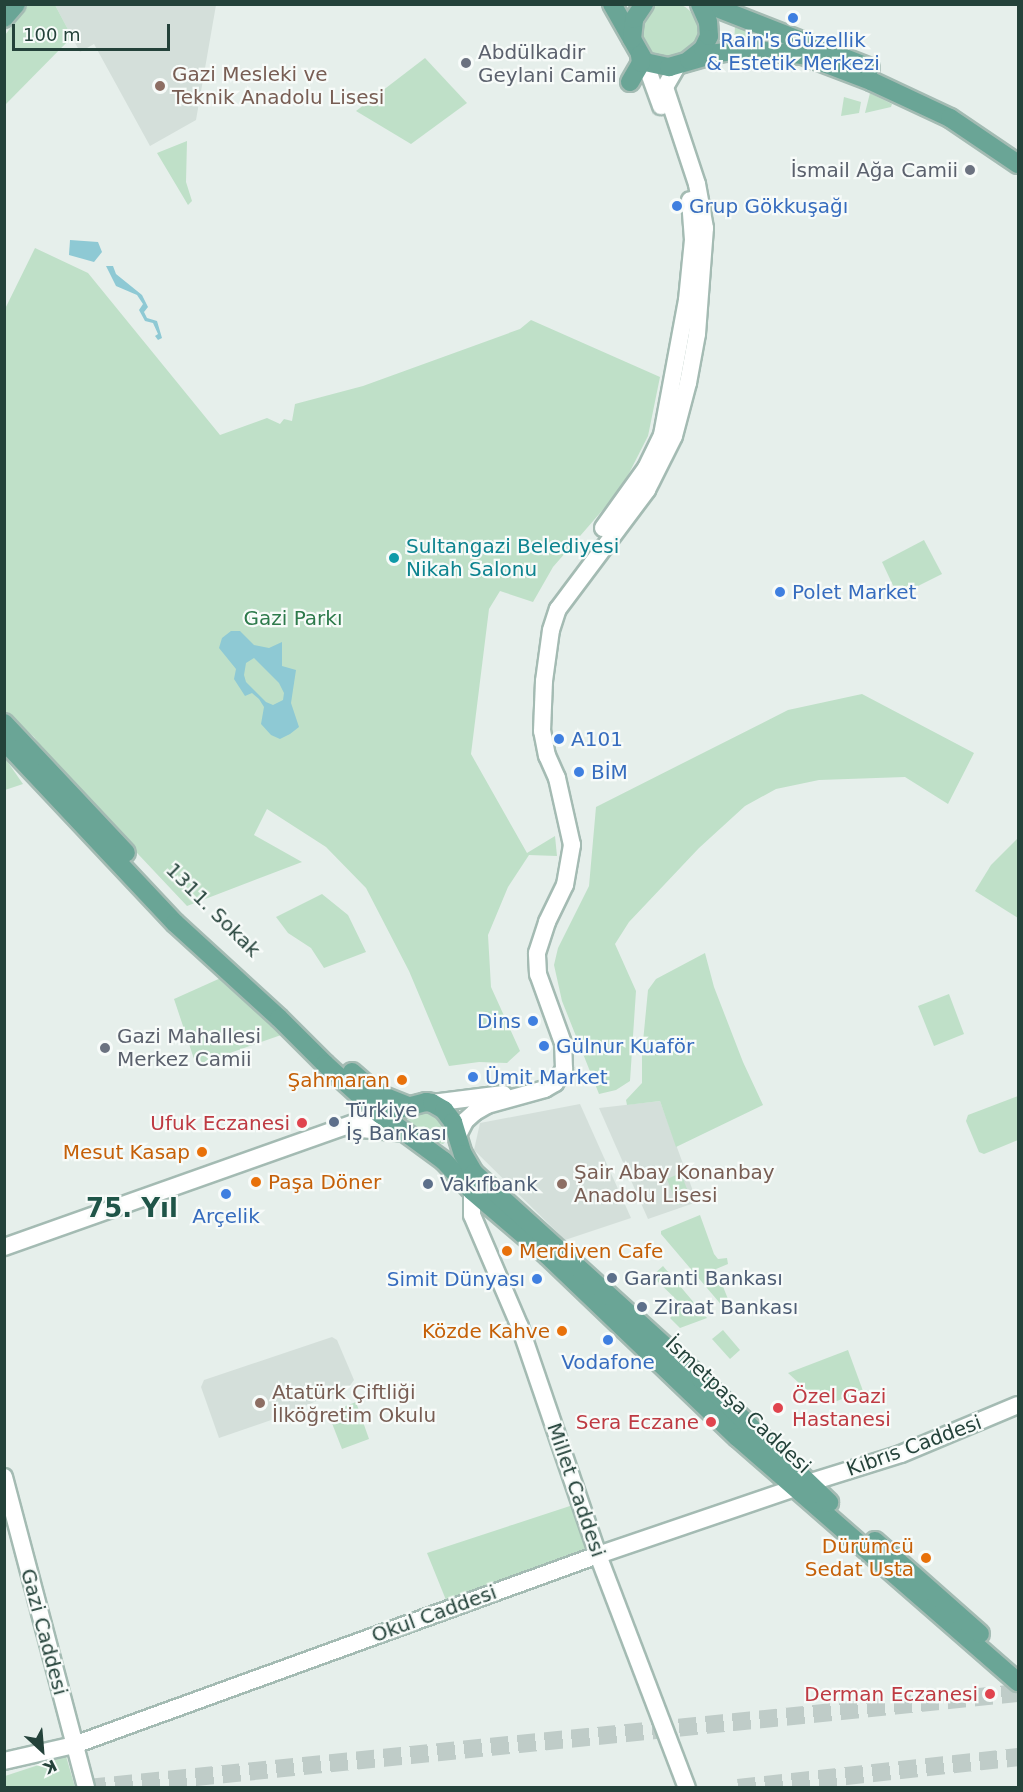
<!DOCTYPE html>
<html>
<head>
<meta charset="utf-8">
<style>
	body { margin:0 }
	#map { position:relative; width:1023px; height:1792px; overflow:hidden; background:#e6efeb; font-family:"DejaVu Sans",sans-serif }
	div>[style] { position:absolute }
	[style*='--x'] { left:calc(var(--x)*1px); top:calc(var(--y)*1px); width:calc(var(--w)*1px); rotate:calc(var(--a)*1deg) }
	.built>* { inset:0; background:#d4dfda }
	.green>* { inset:0; background:#bfe0c8 }
	.round { border-radius:50% }
	.water>* { inset:0; background:#8ec9d4 }
	.highway-tunnel>* { height:18px; margin-top:-9px; transform-origin:0; background:repeating-linear-gradient(90deg,#bfccc8 0 18px,transparent 0 27px) }
	.roads { filter:drop-shadow(2px 0 #a4bbb3) drop-shadow(-2px 0 #a4bbb3) drop-shadow(0 2px #a4bbb3) drop-shadow(0 -2px #a4bbb3) }
	.secondary>* { height:16px; margin:-8px; padding:0 8px; transform-origin:8px; border-radius:8px; background:#fff }
	.primary>* { height:18px; margin:-9px; padding:0 9px; transform-origin:9px; border-radius:9px; background:#6aa596 }
	.dots>* { width:16px; height:16px; translate:-50% -50%; box-sizing:border-box; border:3px solid #f7fbf9; border-radius:50% }
	span { translate:-50% -50%; white-space:nowrap; text-align:center; line-height:1.15; -webkit-text-stroke:4.5px #f7fbf9; paint-order:stroke }
	.shop-label { font-size:20px; color:#366cbe }
	.left { translate:0 -50%; text-align:left }
	.right { translate:-100% -50%; text-align:right }
	.worship-label { font-size:20px; color:#5b616d }
	.education-label { font-size:20px; color:#785e54 }
	.culture-label { font-size:20px; color:#0d838f }
	.park-label { font-size:20px; color:#2d7a4b }
	.street-label { font-size:20px; color:#24423a }
	.food-label { font-size:20px; color:#c56008 }
	.service-label { font-size:20px; color:#4e5e75 }
	.health-label { font-size:20px; color:#be3a42 }
	.district-label { font-size:26px; color:#1f5548; font-weight:700 }
	.frame { position:absolute; inset:0; border:6px solid #24423a; pointer-events:none }
	.north { position:absolute; left:12px; top:1720px; width:60px; height:60px; -webkit-text-stroke:4px #f7fbf9; paint-order:stroke; rotate:154deg; font-size:16px; font-weight:700; line-height:24px; text-align:center; color:#24423a }
	.north::after { content:''; display:block; margin:auto; width:21px; height:27px; background:#24423a; clip-path:polygon(50% 0,100% 100%,50% 72%,0 100%) }
	.scale { position:absolute; left:12px; top:24px; width:158px; height:27px; box-sizing:border-box; border:3px solid #24423a; border-top:0; padding-left:8px; font-size:18px; line-height:21px; white-space:nowrap; color:#24423a; -webkit-text-stroke:4px #f7fbf9; paint-order:stroke }
</style>
</head>
<body>
<div id="map">
	<div class="built">
		<i style="clip-path:polygon(55px 5px,216px 5px,196px 120px,150px 146px,94px 44px,80px 52px)"></i>
		<i style="clip-path:polygon(660px 1101px,697px 1202px,648px 1219px,599px 1108px)"></i>
		<i style="clip-path:polygon(580px 1104px,631px 1218px,565px 1240px,474px 1150px,480px 1123px)"></i>
		<i style="clip-path:polygon(332px 1337px,337px 1340px,354px 1380px,349px 1387px,277px 1418px,219px 1438px,201px 1387px,204px 1380px)"></i>
	</div>
	<div class="green">
		<i class="round" style="left:640px;top:2px;width:58px;height:58px"></i>
		<i style="clip-path:polygon(28px 5px,55px 5px,72px 37px,5px 105px,5px 35px)"></i>
		<i style="clip-path:polygon(735px 26px,766px 35px,788px 45px,757px 41px,734px 43px)"></i>
		<i style="clip-path:polygon(425px 58px,467px 103px,411px 144px,356px 111px)"></i>
		<i style="clip-path:polygon(870px 93px,892px 104px,891px 107px,865px 113px)"></i>
		<i style="clip-path:polygon(844px 97px,861px 102px,859px 113px,841px 116px)"></i>
		<i style="clip-path:polygon(187px 141px,186px 182px,192px 201px,188px 205px,157px 153px)"></i>
		<i style="clip-path:polygon(35px 248px,88px 273px,220px 435px,267px 418px,280px 424px,284px 419px,292px 421px,295px 404px,363px 386px,520px 329px,531px 320px,660px 377px,648px 436px,621px 489px,553px 567px,533px 602px,500px 591px,489px 609px,471px 754px,527px 853px,555px 836px,557px 856px,529px 855px,508px 887px,488px 935px,491px 987px,520px 1051px,507px 1063px,479px 1062px,449px 1066px,409px 971px,366px 888px,326px 847px,267px 809px,254px 835px,302px 862px,187px 906px,57px 768px,34px 737px,5px 711px,4px 311px)"></i>
		<i style="clip-path:polygon(924px 540px,942px 574px,898px 596px,882px 562px)"></i>
		<i style="clip-path:polygon(862px 694px,974px 753px,948px 804px,905px 777px,819px 780px,776px 789px,745px 806px,699px 848px,629px 922px,615px 944px,636px 991px,630px 1081px,616px 1090px,599px 1094px,562px 1001px,554px 965px,558px 948px,589px 886px,596px 807px,788px 710px)"></i>
		<i style="clip-path:polygon(5px 759px,7px 761px,23px 784px,5px 790px)"></i>
		<i style="clip-path:polygon(1018px 838px,1018px 918px,975px 891px,991px 865px)"></i>
		<i style="clip-path:polygon(322px 894px,348px 915px,366px 952px,324px 968px,311px 948px,288px 933px,276px 917px)"></i>
		<i style="clip-path:polygon(705px 953px,714px 987px,743px 1062px,763px 1105px,676px 1147px,660px 1101px,627px 1105px,626px 1100px,642px 1083px,642px 1052px,648px 990px,656px 979px)"></i>
		<i style="clip-path:polygon(223px 977px,284px 1034px,196px 1065px,174px 999px)"></i>
		<i style="clip-path:polygon(949px 994px,964px 1034px,934px 1046px,918px 1006px)"></i>
		<i style="clip-path:polygon(1018px 1096px,1018px 1140px,984px 1154px,979px 1152px,966px 1121px,968px 1115px)"></i>
		<i style="clip-path:polygon(428px 1111px,446px 1127px,450px 1138px,443px 1144px,431px 1141px,407px 1119px,415px 1113px)"></i>
		<i style="clip-path:polygon(681px 1173px,691px 1200px,677px 1205px,667px 1179px)"></i>
		<i style="clip-path:polygon(700px 1215px,714px 1254px,718px 1259px,727px 1258px,728px 1264px,716px 1269px,732px 1309px,724px 1308px,661px 1234px,661px 1231px)"></i>
		<i style="clip-path:polygon(663px 1266px,707px 1318px,680px 1328px,670px 1318px,682px 1305px,652px 1276px)"></i>
		<i style="clip-path:polygon(723px 1330px,740px 1350px,730px 1359px,712px 1339px)"></i>
		<i style="clip-path:polygon(848px 1350px,863px 1391px,829px 1404px,811px 1394px,788px 1373px)"></i>
		<i style="clip-path:polygon(356px 1402px,369px 1439px,342px 1449px,328px 1413px)"></i>
		<i style="clip-path:polygon(573px 1505px,591px 1553px,446px 1600px,427px 1553px)"></i>
		<i style="clip-path:polygon(66px 1756px,75px 1787px,5px 1787px,5px 1776px)"></i>
	</div>
	<div class="water">
		<i style="clip-path:polygon(70px 240px,98px 242px,102px 252px,94px 262px,69px 255px)"></i>
		<i style="clip-path:polygon(106px 266px,113px 266px,116px 274px,142px 295px,148px 307px,144px 312px,147px 318px,157px 321px,162px 338px,158px 340px,155px 336px,158px 334px,153px 323px,145px 321px,139px 310px,143px 304px,137px 295px,116px 286px)"></i>
		<i style="clip-path:polygon(evenodd,231px 631px,240px 631px,254px 645px,269px 648px,282px 642px,282px 666px,296px 670px,291px 703px,299px 727px,290px 734px,280px 739px,271px 735px,261px 724px,264px 707px,259px 699px,252px 693px,245px 696px,234px 679px,236px 669px,219px 648px,222px 638px,231px 631px,254px 658px,279px 683px,284px 693px,283px 700px,273px 705px,266px 702px,246px 682px,244px 675px,246px 663px,254px 658px)"></i>
	</div>
	<div class="highway-tunnel">
		<i style="--x:88;--y:1788;--w:935;--a:-5.83"></i>
		<i style="--x:738;--y:1788;--w:282;--a:-6.3"></i>
	</div>
	<div class="roads">
		<div class="secondary">
			<i style="--x:645;--y:62;--w:47;--a:70"></i>
			<i style="--x:603;--y:528;--w:74;--a:-54.4"></i>
			<i style="--x:646;--y:468;--w:37;--a:-64"></i>
			<i style="--x:662;--y:435;--w:137;--a:-79.5"></i>
			<i style="--x:687;--y:300;--w:60;--a:-84.3"></i>
			<i style="--x:693;--y:240;--w:40;--a:-94.3"></i>
			<i style="--x:432;--y:1103;--w:72;--a:-7.2"></i>
			<i style="--x:350;--y:1128;--w:55;--a:5.2"></i>
			<i style="--x:458;--y:1135;--w:16;--a:-63"></i>
			<i style="--x:465;--y:1121;--w:13;--a:-42"></i>
			<i style="--x:475;--y:1112;--w:14;--a:-30"></i>
			<i style="--x:487;--y:1105;--w:60;--a:-15.4"></i>
			<i style="--x:545;--y:1089;--w:12;--a:-31"></i>
			<i style="--x:555;--y:1083;--w:17;--a:-57"></i>
			<i style="--x:564;--y:1069;--w:26;--a:-92"></i>
			<i style="--x:563;--y:1043;--w:73;--a:-109.9"></i>
			<i style="--x:538;--y:974;--w:21;--a:-93"></i>
			<i style="--x:537;--y:953;--w:33;--a:-72"></i>
			<i style="--x:547;--y:922;--w:41;--a:-64.1"></i>
			<i style="--x:565;--y:885;--w:41;--a:-80.1"></i>
			<i style="--x:572;--y:845;--w:69;--a:-102.6"></i>
			<i style="--x:557;--y:778;--w:24;--a:-114"></i>
			<i style="--x:547;--y:756;--w:25;--a:-101"></i>
			<i style="--x:542;--y:731;--w:50;--a:-87.7"></i>
			<i style="--x:544;--y:681;--w:51;--a:-82.2"></i>
			<i style="--x:551;--y:630;--w:22;--a:-72"></i>
			<i style="--x:558;--y:609;--w:149;--a:-53.2"></i>
			<i style="--x:647;--y:490;--w:60;--a:-63.4"></i>
			<i style="--x:674;--y:436;--w:55;--a:-75.2"></i>
			<i style="--x:688;--y:383;--w:50;--a:-79.6"></i>
			<i style="--x:697;--y:334;--w:106;--a:-85.7"></i>
			<i style="--x:705;--y:228;--w:45;--a:-100.3"></i>
			<i style="--x:697;--y:184;--w:102;--a:-108.3"></i>
			<i style="--x:665;--y:87;--w:24;--a:-60"></i>
			<i style="--x:472;--y:1191;--w:24;--a:90"></i>
			<i style="--x:472;--y:1215;--w:122;--a:66.8"></i>
			<i style="--x:520;--y:1327;--w:241;--a:71.1"></i>
			<i style="--x:598;--y:1555;--w:249;--a:69.1"></i>
			<i style="--x:4;--y:1247;--w:399;--a:-19.5"></i>
			<i style="--x:4;--y:1477;--w:322;--a:75.2"></i>
			<i style="--x:808;--y:1483;--w:97;--a:-17.3"></i>
			<i style="--x:901;--y:1454;--w:127;--a:-22.7"></i>
			<i style="--x:4;--y:1761;--w:72;--a:-12.9"></i>
			<i style="--x:74;--y:1745;--w:557;--a:-19.93"></i>
			<i style="--x:598;--y:1555;--w:208;--a:-18.8"></i>
		</div>
		<div class="primary">
			<i style="--x:612;--y:4;--w:67;--a:60.4"></i>
			<i style="--x:645;--y:62;--w:25;--a:12"></i>
			<i style="--x:669;--y:67;--w:51;--a:-15.9"></i>
			<i style="--x:718;--y:53;--w:28;--a:-8"></i>
			<i style="--x:746;--y:49;--w:57;--a:6"></i>
			<i style="--x:803;--y:55;--w:73;--a:20.9"></i>
			<i style="--x:871;--y:81;--w:87;--a:25.1"></i>
			<i style="--x:950;--y:118;--w:82;--a:34.1"></i>
			<i style="--x:707;--y:4;--w:175;--a:21.4"></i>
			<i style="--x:4;--y:18;--w:18;--a:-49"></i>
			<i style="--x:632;--y:39;--w:20;--a:-84"></i>
			<i style="--x:634;--y:19;--w:18;--a:-56"></i>
			<i style="--x:689;--y:60;--w:18;--a:-38"></i>
			<i style="--x:703;--y:49;--w:14;--a:-65"></i>
			<i style="--x:709;--y:36;--w:14;--a:-94"></i>
			<i style="--x:708;--y:22;--w:20;--a:-114"></i>
			<i style="--x:630;--y:82;--w:22;--a:-60"></i>
			<i style="--x:641;--y:63;--w:8;--a:-97"></i>
			<i style="--x:4;--y:723;--w:178;--a:46.8"></i>
			<i style="--x:4;--y:741;--w:250;--a:46.8"></i>
			<i style="--x:175;--y:923;--w:141;--a:42.4"></i>
			<i style="--x:279;--y:1018;--w:65;--a:45"></i>
			<i style="--x:325;--y:1064;--w:74;--a:42.3"></i>
			<i style="--x:380;--y:1114;--w:79;--a:36.3"></i>
			<i style="--x:444;--y:1161;--w:41;--a:47"></i>
			<i style="--x:472;--y:1191;--w:100;--a:40.5"></i>
			<i style="--x:548;--y:1256;--w:262;--a:43.8"></i>
			<i style="--x:737;--y:1437;--w:373;--a:41.1"></i>
			<i style="--x:352;--y:1072;--w:32;--a:41"></i>
			<i style="--x:376;--y:1093;--w:35;--a:22"></i>
			<i style="--x:380;--y:1114;--w:48;--a:-14.6"></i>
			<i style="--x:426;--y:1102;--w:6;--a:9"></i>
			<i style="--x:432;--y:1103;--w:14;--a:30"></i>
			<i style="--x:444;--y:1110;--w:15;--a:53"></i>
			<i style="--x:453;--y:1122;--w:34;--a:73"></i>
			<i style="--x:463;--y:1154;--w:22;--a:60"></i>
			<i style="--x:474;--y:1173;--w:307;--a:42.2"></i>
			<i style="--x:701;--y:1379;--w:178;--a:43.9"></i>
			<i style="--x:875;--y:1541;--w:140;--a:41.5"></i>
		</div>
	</div>
	<div class="dots">
		<i style="left:793px;top:18px;background:#3f7fe0"></i>
		<i style="left:466px;top:63px;background:#6b7280"></i>
		<i style="left:160px;top:86px;background:#8d6e63"></i>
		<i style="left:970px;top:170px;background:#6b7280"></i>
		<i style="left:677px;top:206px;background:#3f7fe0"></i>
		<i style="left:394px;top:558px;background:#0f9aa8"></i>
		<i style="left:780px;top:592px;background:#3f7fe0"></i>
		<i style="left:559px;top:739px;background:#3f7fe0"></i>
		<i style="left:579px;top:772px;background:#3f7fe0"></i>
		<i style="left:533px;top:1021px;background:#3f7fe0"></i>
		<i style="left:544px;top:1046px;background:#3f7fe0"></i>
		<i style="left:105px;top:1048px;background:#6b7280"></i>
		<i style="left:473px;top:1077px;background:#3f7fe0"></i>
		<i style="left:402px;top:1080px;background:#e8710a"></i>
		<i style="left:334px;top:1122px;background:#5c6f8a"></i>
		<i style="left:302px;top:1123px;background:#e0444e"></i>
		<i style="left:202px;top:1152px;background:#e8710a"></i>
		<i style="left:256px;top:1182px;background:#e8710a"></i>
		<i style="left:428px;top:1184px;background:#5c6f8a"></i>
		<i style="left:562px;top:1184px;background:#8d6e63"></i>
		<i style="left:226px;top:1194px;background:#3f7fe0"></i>
		<i style="left:507px;top:1251px;background:#e8710a"></i>
		<i style="left:612px;top:1278px;background:#5c6f8a"></i>
		<i style="left:537px;top:1279px;background:#3f7fe0"></i>
		<i style="left:642px;top:1307px;background:#5c6f8a"></i>
		<i style="left:562px;top:1331px;background:#e8710a"></i>
		<i style="left:608px;top:1340px;background:#3f7fe0"></i>
		<i style="left:260px;top:1403px;background:#8d6e63"></i>
		<i style="left:778px;top:1408px;background:#e0444e"></i>
		<i style="left:711px;top:1422px;background:#e0444e"></i>
		<i style="left:926px;top:1558px;background:#e8710a"></i>
		<i style="left:990px;top:1694px;background:#e0444e"></i>
	</div>
	<div class="shop-label">
		<span style="left:793px;top:52px">Rain's Güzellik<br>&amp; Estetik Merkezi</span>
		<span class="left" style="left:689px;top:206px">Grup Gökkuşağı</span>
		<span class="left" style="left:792px;top:592px">Polet Market</span>
		<span class="left" style="left:571px;top:739px">A101</span>
		<span class="left" style="left:591px;top:772px">BİM</span>
		<span class="right" style="left:521px;top:1021px">Dins</span>
		<span class="left" style="left:556px;top:1046px">Gülnur Kuaför</span>
		<span class="left" style="left:485px;top:1077px">Ümit Market</span>
		<span style="left:226px;top:1216px">Arçelik</span>
		<span class="right" style="left:525px;top:1279px">Simit Dünyası</span>
		<span style="left:608px;top:1362px">Vodafone</span>
	</div>
	<div class="worship-label">
		<span class="left" style="left:478px;top:64px">Abdülkadir<br>Geylani Camii</span>
		<span class="right" style="left:958px;top:170px">İsmail Ağa Camii</span>
		<span class="left" style="left:117px;top:1048px">Gazi Mahallesi<br>Merkez Camii</span>
	</div>
	<div class="education-label">
		<span class="left" style="left:172px;top:86px">Gazi Mesleki ve<br>Teknik Anadolu Lisesi</span>
		<span class="left" style="left:574px;top:1184px">Şair Abay Konanbay<br>Anadolu Lisesi</span>
		<span class="left" style="left:272px;top:1404px">Atatürk Çiftliği<br>İlköğretim Okulu</span>
	</div>
	<div class="culture-label">
		<span class="left" style="left:406px;top:558px">Sultangazi Belediyesi<br>Nikah Salonu</span>
	</div>
	<div class="park-label">
		<span style="left:293px;top:618px">Gazi Parkı</span>
	</div>
	<div class="street-label">
		<span style="left:213px;top:910px;rotate:45deg">1311. Sokak</span>
		<span style="left:738px;top:1405px;rotate:43deg">İsmetpaşa Caddesi</span>
		<span style="left:914px;top:1446px;rotate:-20deg">Kıbrıs Caddesi</span>
		<span style="left:576px;top:1490px;rotate:71deg">Millet Caddesi</span>
		<span style="left:434px;top:1614px;rotate:-20deg">Okul Caddesi</span>
		<span style="left:44px;top:1632px;rotate:75deg">Gazi Caddesi</span>
	</div>
	<div class="food-label">
		<span class="right" style="left:390px;top:1080px">Şahmaran</span>
		<span class="right" style="left:190px;top:1152px">Mesut Kasap</span>
		<span class="left" style="left:268px;top:1182px">Paşa Döner</span>
		<span class="left" style="left:519px;top:1251px">Merdiven Cafe</span>
		<span class="right" style="left:550px;top:1331px">Közde Kahve</span>
		<span class="right" style="left:914px;top:1558px">Dürümcü<br>Sedat Usta</span>
	</div>
	<div class="service-label">
		<span class="left" style="left:346px;top:1122px">Türkiye<br>İş Bankası</span>
		<span class="left" style="left:440px;top:1184px">Vakıfbank</span>
		<span class="left" style="left:624px;top:1278px">Garanti Bankası</span>
		<span class="left" style="left:654px;top:1307px">Ziraat Bankası</span>
	</div>
	<div class="health-label">
		<span class="right" style="left:290px;top:1123px">Ufuk Eczanesi</span>
		<span class="left" style="left:792px;top:1408px">Özel Gazi<br>Hastanesi</span>
		<span class="right" style="left:699px;top:1422px">Sera Eczane</span>
		<span class="right" style="left:978px;top:1694px">Derman Eczanesi</span>
	</div>
	<div class="district-label">
		<span style="left:132px;top:1209px">75. Yıl</span>
	</div>
	<div class="frame"></div>
	<div class="north">K</div>
	<div class="scale">100 m</div>
</div>
</body>
</html>
